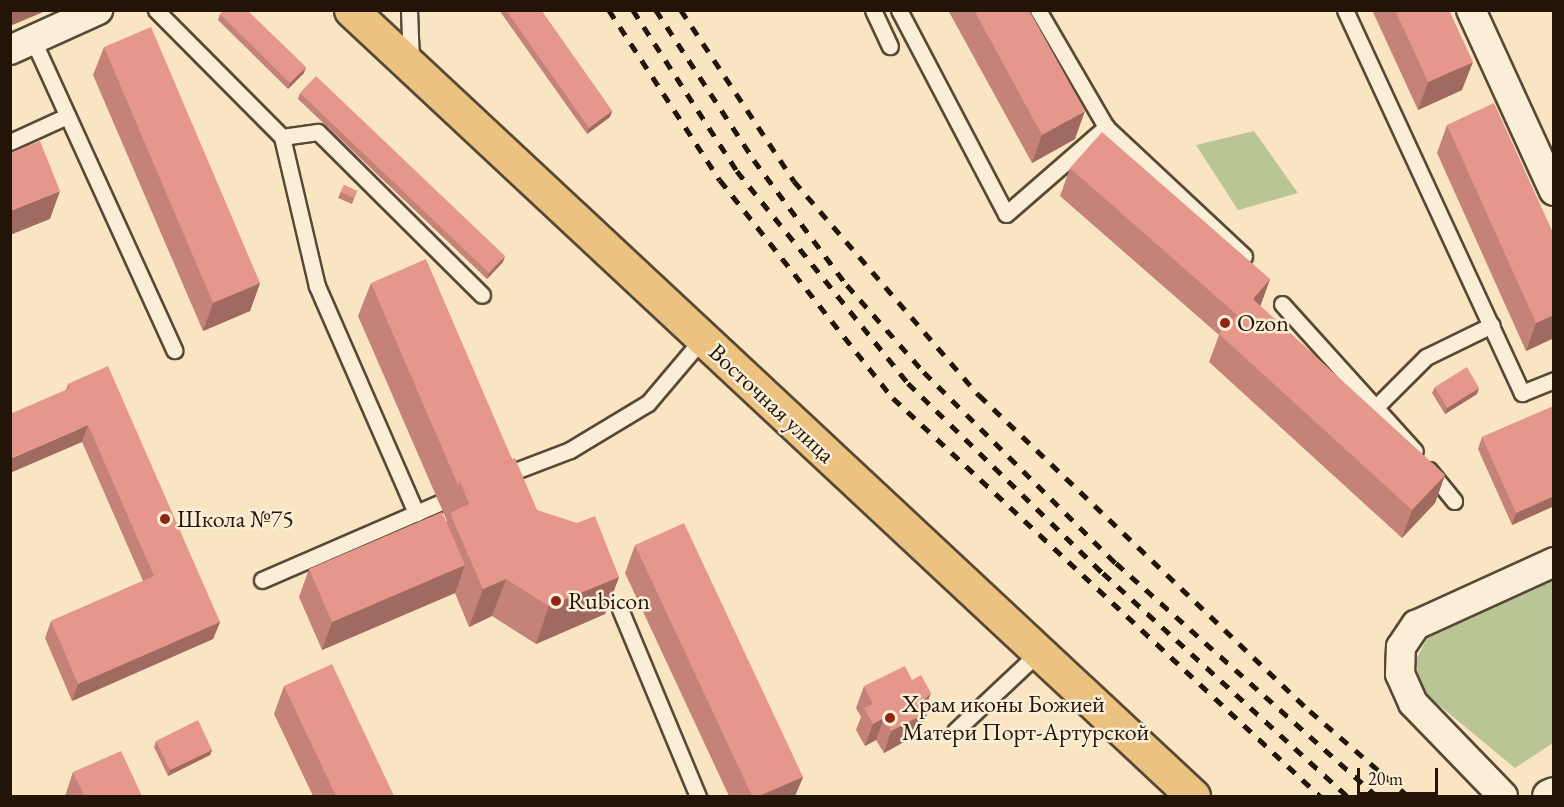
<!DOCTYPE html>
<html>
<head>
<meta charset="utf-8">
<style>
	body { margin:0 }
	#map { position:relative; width:1564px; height:807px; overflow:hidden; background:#f9e5c1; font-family:"EB Garamond",serif }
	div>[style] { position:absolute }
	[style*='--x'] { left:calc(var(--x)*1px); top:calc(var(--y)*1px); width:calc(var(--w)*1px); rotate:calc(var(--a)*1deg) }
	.green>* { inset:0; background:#bac596 }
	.roads { filter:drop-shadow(2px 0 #584936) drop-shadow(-2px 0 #584936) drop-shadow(0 2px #584936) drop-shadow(0 -2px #584936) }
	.lane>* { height:15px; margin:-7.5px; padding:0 7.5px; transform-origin:7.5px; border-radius:7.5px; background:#fbeed7 }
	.street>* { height:28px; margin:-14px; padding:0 14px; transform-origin:14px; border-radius:14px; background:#fbeed7 }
	.secondary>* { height:33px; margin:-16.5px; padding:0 16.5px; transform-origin:16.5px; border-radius:16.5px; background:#fbeed7 }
	.primary>* { height:33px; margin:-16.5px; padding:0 16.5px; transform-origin:16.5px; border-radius:16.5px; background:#ecc280 }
	.rail>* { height:4.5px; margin-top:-2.25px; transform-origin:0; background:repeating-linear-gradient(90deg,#221508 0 10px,transparent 0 20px) }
	.wall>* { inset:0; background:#c58278 }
	.shaded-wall>* { inset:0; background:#a06a61 }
	.building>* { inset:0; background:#e5978b }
	.dots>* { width:16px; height:16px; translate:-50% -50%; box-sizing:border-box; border:3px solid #fbeed7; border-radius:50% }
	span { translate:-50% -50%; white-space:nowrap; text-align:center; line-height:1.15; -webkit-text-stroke:5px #fbeed7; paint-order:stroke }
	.poi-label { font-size:24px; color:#221508 }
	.left { translate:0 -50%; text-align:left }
	.street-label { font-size:24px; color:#221508 }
	.frame { position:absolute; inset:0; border:12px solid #221508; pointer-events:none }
	.scale { position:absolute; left:1357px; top:768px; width:81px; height:27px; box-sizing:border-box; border:3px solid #221508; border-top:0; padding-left:8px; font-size:18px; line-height:21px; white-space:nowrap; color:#221508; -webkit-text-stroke:4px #fbeed7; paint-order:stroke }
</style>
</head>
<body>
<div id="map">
	<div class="green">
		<i style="clip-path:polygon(1254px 131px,1298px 193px,1238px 210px,1196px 145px)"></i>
		<i style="clip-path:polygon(1553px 578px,1553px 743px,1515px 768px,1423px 692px,1415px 661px,1428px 637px)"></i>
	</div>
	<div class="roads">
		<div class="lane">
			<i style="--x:156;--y:10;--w:179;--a:45.2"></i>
			<i style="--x:282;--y:137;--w:153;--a:76.8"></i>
			<i style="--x:317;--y:286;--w:248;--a:66.4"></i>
			<i style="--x:409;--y:10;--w:51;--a:87.8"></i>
			<i style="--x:873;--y:10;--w:40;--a:65"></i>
			<i style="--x:899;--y:10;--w:230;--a:62.3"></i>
			<i style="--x:1006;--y:214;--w:133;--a:-41"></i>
			<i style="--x:1038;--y:10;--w:135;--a:59.8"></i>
			<i style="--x:1106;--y:127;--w:189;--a:43.1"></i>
			<i style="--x:1345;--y:10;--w:422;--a:65.2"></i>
			<i style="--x:1522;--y:393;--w:35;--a:-22"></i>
			<i style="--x:33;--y:40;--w:341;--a:65.5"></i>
			<i style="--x:282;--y:137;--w:36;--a:-8"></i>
			<i style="--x:318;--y:132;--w:231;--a:44.8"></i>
			<i style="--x:10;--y:142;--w:63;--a:-24.5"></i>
			<i style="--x:1282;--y:304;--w:198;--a:47.9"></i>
			<i style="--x:1378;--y:405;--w:68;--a:-45"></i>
			<i style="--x:1426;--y:357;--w:73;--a:-25.9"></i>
			<i style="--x:1429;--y:470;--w:40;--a:51"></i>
			<i style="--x:502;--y:476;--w:73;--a:-20.9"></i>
			<i style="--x:570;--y:450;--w:91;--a:-31.1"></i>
			<i style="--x:648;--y:403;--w:85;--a:-49.8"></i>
			<i style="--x:262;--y:580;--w:193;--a:-23.5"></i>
			<i style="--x:620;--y:609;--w:203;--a:67.4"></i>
			<i style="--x:955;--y:731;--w:115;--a:-43.2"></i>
		</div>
		<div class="street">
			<i style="--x:1471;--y:10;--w:199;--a:65.4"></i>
			<i style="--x:10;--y:50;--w:97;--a:-24.4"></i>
			<i style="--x:1503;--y:796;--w:129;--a:-134.1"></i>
			<i style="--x:1413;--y:703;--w:32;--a:-114"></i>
			<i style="--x:1400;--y:674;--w:27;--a:-88"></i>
			<i style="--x:1401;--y:647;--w:27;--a:-56"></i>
			<i style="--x:1416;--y:625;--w:152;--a:-24.5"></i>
		</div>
		<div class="secondary">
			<i style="--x:1549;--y:796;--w:5;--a:-22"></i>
		</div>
		<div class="primary">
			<i style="--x:351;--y:10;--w:1152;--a:43.03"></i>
		</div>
	</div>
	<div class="rail">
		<i style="--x:609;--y:10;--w:203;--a:56.9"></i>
		<i style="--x:720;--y:180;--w:278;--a:51.6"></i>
		<i style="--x:893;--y:398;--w:584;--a:42.99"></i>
		<i style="--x:633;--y:10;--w:192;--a:57.1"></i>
		<i style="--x:737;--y:171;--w:272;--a:51.1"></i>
		<i style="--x:908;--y:383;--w:272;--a:44.3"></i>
		<i style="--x:1103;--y:573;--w:331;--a:42.4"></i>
		<i style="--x:656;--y:10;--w:179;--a:56.8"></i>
		<i style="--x:754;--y:160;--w:156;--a:53.4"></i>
		<i style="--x:847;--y:285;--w:116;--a:48.5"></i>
		<i style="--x:924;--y:372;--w:271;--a:44.9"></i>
		<i style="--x:1116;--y:563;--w:350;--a:41.8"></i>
		<i style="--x:681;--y:10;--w:205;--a:56.5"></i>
		<i style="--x:794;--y:181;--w:283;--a:49.2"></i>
		<i style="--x:979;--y:395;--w:458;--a:43.7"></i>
		<i style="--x:1310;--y:711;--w:130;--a:40.9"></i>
	</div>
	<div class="wall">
		<i style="clip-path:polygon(499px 10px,541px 10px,612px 111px,610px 117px,587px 134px)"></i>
		<i style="clip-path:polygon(948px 10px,1029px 10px,1075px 139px,1032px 163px)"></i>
		<i style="clip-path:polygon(1372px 10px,1449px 10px,1462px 90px,1418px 110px)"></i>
		<i style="clip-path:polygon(220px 14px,304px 73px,288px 89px,218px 20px)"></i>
		<i style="clip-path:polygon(104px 47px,260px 283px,250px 311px,203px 331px,93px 75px)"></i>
		<i style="clip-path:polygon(300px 93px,503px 262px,487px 279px,298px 99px)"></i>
		<i style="clip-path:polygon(1447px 125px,1554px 235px,1554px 338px,1526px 351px,1437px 153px)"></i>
		<i style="clip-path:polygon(1070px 168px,1270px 279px,1260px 306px,1445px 475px,1435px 503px,1402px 538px,1209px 362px,1219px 335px,1060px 196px)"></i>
		<i style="clip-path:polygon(344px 185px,357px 191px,352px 204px,338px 198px)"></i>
		<i style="clip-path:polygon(371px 283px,512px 459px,537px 510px,619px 577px,605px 614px,536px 644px,492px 616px,469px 627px,455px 593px,322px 650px,299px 597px,309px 569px,446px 522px,447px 521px,358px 316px)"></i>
		<i style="clip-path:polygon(68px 384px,220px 622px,213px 639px,72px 701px,45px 638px,51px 621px,143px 581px,82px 442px,66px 390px)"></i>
		<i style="clip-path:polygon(1435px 387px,1477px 394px,1445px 414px,1432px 393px)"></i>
		<i style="clip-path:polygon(1554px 406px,1554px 506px,1512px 525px,1478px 449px,1482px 437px)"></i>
		<i style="clip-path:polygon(635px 545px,803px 777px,795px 796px,729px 796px,625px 573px)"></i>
		<i style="clip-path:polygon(284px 686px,394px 796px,313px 796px,274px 714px)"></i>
		<i style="clip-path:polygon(864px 686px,926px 706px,920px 733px,884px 753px,876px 740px,865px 746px,856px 730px,861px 717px,856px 708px)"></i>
		<i style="clip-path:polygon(156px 741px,212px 750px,210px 755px,168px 776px,154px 747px)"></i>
		<i style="clip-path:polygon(73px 772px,142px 796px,65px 796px)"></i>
	</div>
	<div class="shaded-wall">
		<i style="clip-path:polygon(10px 10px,48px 10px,10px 26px)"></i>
		<i style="clip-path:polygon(1473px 62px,1462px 90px,1418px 110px,1428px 82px)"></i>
		<i style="clip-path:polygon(306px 67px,304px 73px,288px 89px,290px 83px)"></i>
		<i style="clip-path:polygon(612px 111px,610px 117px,587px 134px,589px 128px)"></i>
		<i style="clip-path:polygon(1085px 111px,1075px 139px,1032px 163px,1042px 135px)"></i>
		<i style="clip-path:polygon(60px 191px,50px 219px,10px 235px,10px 211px)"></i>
		<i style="clip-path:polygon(505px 256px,503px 262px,487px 279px,489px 273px)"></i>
		<i style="clip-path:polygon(1270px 279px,1260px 307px,1253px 299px)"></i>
		<i style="clip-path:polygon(260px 283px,250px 311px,203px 331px,213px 303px)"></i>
		<i style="clip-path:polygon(1554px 315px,1554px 338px,1526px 351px,1536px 323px)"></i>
		<i style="clip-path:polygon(1479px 388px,1477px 394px,1445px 414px,1447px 408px)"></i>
		<i style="clip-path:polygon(88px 425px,82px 442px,10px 473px,10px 459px)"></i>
		<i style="clip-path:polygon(1445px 475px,1435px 503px,1402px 538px,1412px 510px)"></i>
		<i style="clip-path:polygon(1554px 496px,1554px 506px,1512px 525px,1516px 513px)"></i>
		<i style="clip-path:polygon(465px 565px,455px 593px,322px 650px,332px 622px)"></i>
		<i style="clip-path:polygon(619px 577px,605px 614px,536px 644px,549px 606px)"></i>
		<i style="clip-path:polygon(506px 579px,492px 616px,469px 627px,483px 589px)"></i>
		<i style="clip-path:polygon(220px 622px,213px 639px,72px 701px,78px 684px)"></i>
		<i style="clip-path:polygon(931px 693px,923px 714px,928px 712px,920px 733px,884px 753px,891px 731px)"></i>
		<i style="clip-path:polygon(884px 718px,876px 740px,865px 746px,873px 724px)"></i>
		<i style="clip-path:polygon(212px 750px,210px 755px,168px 776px,170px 770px)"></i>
		<i style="clip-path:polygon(803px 777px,795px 796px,759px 796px)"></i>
	</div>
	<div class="building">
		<i style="clip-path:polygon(224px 10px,247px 10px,306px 67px,290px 83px,220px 14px)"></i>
		<i style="clip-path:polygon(506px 10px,541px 10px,612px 111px,589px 128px)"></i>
		<i style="clip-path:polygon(974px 10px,1029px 10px,1085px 111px,1042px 135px)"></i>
		<i style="clip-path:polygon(1395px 10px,1449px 10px,1473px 62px,1428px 82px)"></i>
		<i style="clip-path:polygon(151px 27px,260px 283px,213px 303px,104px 47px)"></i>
		<i style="clip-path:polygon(316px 76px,505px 256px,489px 273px,300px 93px)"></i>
		<i style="clip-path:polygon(1494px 103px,1554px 235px,1554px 315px,1536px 323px,1447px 125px)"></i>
		<i style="clip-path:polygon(1102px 132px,1270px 279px,1253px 299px,1445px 475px,1412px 510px,1219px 334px,1237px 315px,1070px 168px)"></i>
		<i style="clip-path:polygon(40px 141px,60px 191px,10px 211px,10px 153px)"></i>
		<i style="clip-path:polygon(344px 185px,357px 191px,354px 198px,341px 192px)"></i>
		<i style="clip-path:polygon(426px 259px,512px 459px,460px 481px,458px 485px,371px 283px)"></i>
		<i style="clip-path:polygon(108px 366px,220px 622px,78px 684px,51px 621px,154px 576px,88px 425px,10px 459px,10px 414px,70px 388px,68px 384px)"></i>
		<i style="clip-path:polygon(1467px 367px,1479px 388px,1447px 408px,1435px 387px)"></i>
		<i style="clip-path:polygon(1554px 406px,1554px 496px,1516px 513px,1482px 437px)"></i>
		<i style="clip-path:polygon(515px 458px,537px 510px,577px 523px,595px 516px,619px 577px,549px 606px,506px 579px,483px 589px,450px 513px,469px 504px,460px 481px)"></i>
		<i style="clip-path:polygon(442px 512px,465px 565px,332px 622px,309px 569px)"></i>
		<i style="clip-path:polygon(684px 523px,803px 777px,759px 796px,752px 796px,635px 545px)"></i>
		<i style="clip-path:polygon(332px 664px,394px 796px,336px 796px,284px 686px)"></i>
		<i style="clip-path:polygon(905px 666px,912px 680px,921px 675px,931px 693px,923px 700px,928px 712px,891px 731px,884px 718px,873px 724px,864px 708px,873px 704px,864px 686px)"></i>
		<i style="clip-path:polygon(198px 720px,212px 750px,170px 770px,156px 741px)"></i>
		<i style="clip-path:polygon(121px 751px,142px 796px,84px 796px,73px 772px)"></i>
	</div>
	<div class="dots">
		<i style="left:1225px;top:323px;background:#8f2418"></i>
		<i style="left:165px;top:519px;background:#8f2418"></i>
		<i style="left:556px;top:601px;background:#8f2418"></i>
		<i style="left:890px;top:718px;background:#8f2418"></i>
	</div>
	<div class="poi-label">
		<span class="left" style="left:1237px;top:323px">Ozon</span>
		<span class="left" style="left:177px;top:519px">Школа №75</span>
		<span class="left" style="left:568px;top:601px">Rubicon</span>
		<span class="left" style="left:902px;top:718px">Храм иконы Божией<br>Матери Порт-Артурской</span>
	</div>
	<div class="street-label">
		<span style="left:772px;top:403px;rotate:43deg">Восточная улица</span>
	</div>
	<div class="frame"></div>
	<div class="scale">20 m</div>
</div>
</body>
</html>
